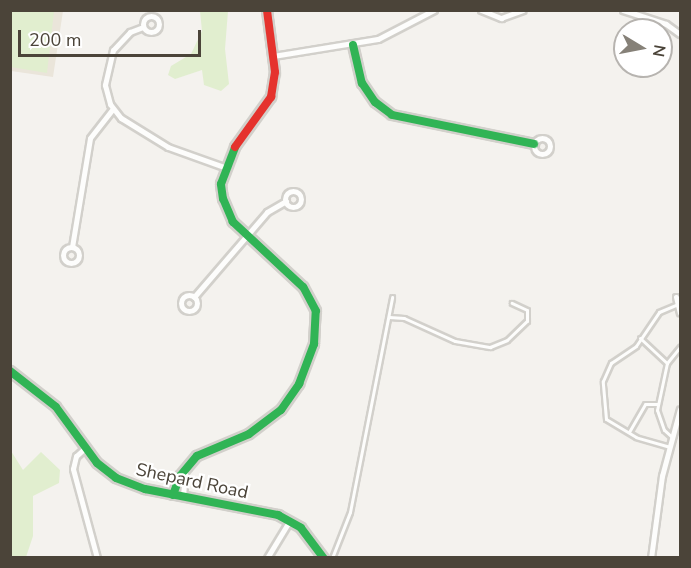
<!DOCTYPE html>
<html>
<head>
<meta charset="utf-8">
<style>
	body { margin:0 }
	#map { position:relative; width:691px; height:568px; overflow:hidden; background:#f4f2ee; font-family:"Nunito Sans",sans-serif }
	div>[style] { position:absolute }
	[style*='--x'] { left:calc(var(--x)*1px); top:calc(var(--y)*1px); width:calc(var(--w)*1px); rotate:calc(var(--a)*1deg) }
	.education>* { inset:0; background:#eae5da }
	.green>* { inset:0; background:#e1eecf }
	.roads { filter:drop-shadow(2px 0 #d2d0cb) drop-shadow(-2px 0 #d2d0cb) drop-shadow(0 2px #d2d0cb) drop-shadow(0 -2px #d2d0cb) }
	.lane>* { height:3px; margin:-1.5px; padding:0 1.5px; transform-origin:1.5px; border-radius:1.5px; background:#fdfdfc }
	.street>* { height:5px; margin:-2.5px; padding:0 2.5px; transform-origin:2.5px; border-radius:2.5px; background:#fdfdfc }
	.street>.ring { margin:-2.5px; padding:0; box-sizing:content-box; background:none; border:5px solid #fdfdfc; border-radius:50% }
	.fast>* { height:8px; margin:-4px; padding:0 4px; transform-origin:4px; border-radius:4px; background:#30b455 }
	.jam>* { height:8px; margin:-4px; padding:0 4px; transform-origin:4px; border-radius:4px; background:#e5322d }
	span { translate:-50% -50%; white-space:nowrap; text-align:center; line-height:1.15; -webkit-text-stroke:4.5px #fff; paint-order:stroke }
	.street-label { font-size:18px; color:#4b4439 }
	.frame { position:absolute; inset:0; border:12px solid #4b4439; pointer-events:none }
	.north { position:absolute; left:613px; top:18px; width:60px; height:60px; box-sizing:border-box; background:#fff; border:2px solid #b7b4b0; border-radius:50%; rotate:100deg; font-size:16px; font-weight:700; line-height:24px; text-align:center; color:#4b4439 }
	.north::after { content:''; display:block; margin:auto; width:21px; height:27px; background:#868178; clip-path:polygon(50% 0,100% 100%,50% 72%,0 100%) }
	.scale { position:absolute; left:18px; top:30px; width:183px; height:27px; box-sizing:border-box; border:3px solid #4b4439; border-top:0; padding-left:8px; font-size:18px; line-height:21px; white-space:nowrap; color:#4b4439; -webkit-text-stroke:4px #fff; paint-order:stroke }
</style>
</head>
<body>
<div id="map">
	<div class="education">
		<i style="clip-path:polygon(11px 11px,63px 11px,53px 77px,11px 71px)"></i>
	</div>
	<div class="green">
		<i style="clip-path:polygon(10px 11px,54px 11px,47px 73px,11px 67px)"></i>
		<i style="clip-path:polygon(200px 11px,228px 11px,225px 49px,229px 84px,221px 91px,204px 85px,202px 70px,175px 79px,168px 75px,171px 66px,191px 54px,202px 31px)"></i>
		<i style="clip-path:polygon(11px 451px,23px 470px,41px 452px,60px 470px,59px 483px,33px 496px,33px 536px,26px 557px,11px 557px)"></i>
	</div>
	<div class="roads">
		<div class="lane">
			<i style="--x:389;--y:317;--w:15;--a:4"></i>
			<i style="--x:404;--y:318;--w:56;--a:24.3"></i>
			<i style="--x:455;--y:341;--w:36;--a:10"></i>
			<i style="--x:490;--y:347;--w:18;--a:-22"></i>
			<i style="--x:507;--y:340;--w:28;--a:-44"></i>
			<i style="--x:527;--y:321;--w:11;--a:-90"></i>
			<i style="--x:527;--y:310;--w:17;--a:-155"></i>
			<i style="--x:640;--y:338;--w:37;--a:43"></i>
			<i style="--x:629;--y:432;--w:32;--a:-60"></i>
			<i style="--x:645;--y:404;--w:13;--a:0"></i>
			<i style="--x:673;--y:438;--w:12;--a:-138"></i>
			<i style="--x:664;--y:430;--w:21;--a:-109"></i>
			<i style="--x:657;--y:410;--w:48;--a:-78"></i>
			<i style="--x:667;--y:363;--w:21;--a:-51"></i>
			<i style="--x:670;--y:447;--w:35;--a:-164"></i>
			<i style="--x:636;--y:437;--w:35;--a:-149"></i>
			<i style="--x:606;--y:419;--w:38;--a:-95"></i>
			<i style="--x:603;--y:381;--w:20;--a:-66"></i>
			<i style="--x:611;--y:363;--w:30;--a:-34"></i>
			<i style="--x:636;--y:346;--w:41;--a:-55.9"></i>
			<i style="--x:659;--y:312;--w:21;--a:-23"></i>
			<i style="--x:332;--y:558;--w:49;--a:-68.6"></i>
			<i style="--x:350;--y:512;--w:219;--a:-78.9"></i>
		</div>
		<div class="street">
			<i style="--x:481;--y:10;--w:22;--a:22"></i>
			<i style="--x:501;--y:18;--w:23;--a:-20"></i>
			<i style="--x:623;--y:10;--w:45;--a:18"></i>
			<i style="--x:666;--y:24;--w:17;--a:36"></i>
			<i class="ring" style="left:143px;top:16px;width:11px;height:11px"></i>
			<i style="--x:143;--y:27;--w:14;--a:159"></i>
			<i style="--x:130;--y:32;--w:25;--a:133"></i>
			<i style="--x:113;--y:50;--w:36;--a:103"></i>
			<i style="--x:105;--y:85;--w:20;--a:75"></i>
			<i style="--x:110;--y:104;--w:18;--a:52"></i>
			<i style="--x:121;--y:118;--w:55;--a:31.7"></i>
			<i style="--x:168;--y:147;--w:59;--a:19.7"></i>
			<i style="--x:273;--y:56;--w:106;--a:-9.2"></i>
			<i style="--x:378;--y:39;--w:63;--a:-27.4"></i>
			<i class="ring" style="left:534px;top:138px;width:11px;height:11px"></i>
			<i class="ring" style="left:285px;top:191px;width:11px;height:11px"></i>
			<i style="--x:72;--y:247;--w:110;--a:-80.6"></i>
			<i style="--x:90;--y:138;--w:37;--a:-52"></i>
			<i class="ring" style="left:63px;top:247px;width:11px;height:11px"></i>
			<i class="ring" style="left:181px;top:295px;width:11px;height:11px"></i>
			<i style="--x:194;--y:297;--w:112;--a:-49.3"></i>
			<i style="--x:267;--y:212;--w:22;--a:-30"></i>
			<i style="--x:676;--y:297;--w:16;--a:76"></i>
			<i style="--x:85;--y:448;--w:12;--a:138"></i>
			<i style="--x:76;--y:456;--w:13;--a:103"></i>
			<i style="--x:73;--y:469;--w:92;--a:74.9"></i>
			<i style="--x:183;--y:496;--w:24;--a:-85"></i>
			<i style="--x:267;--y:558;--w:44;--a:-58.8"></i>
			<i style="--x:651;--y:558;--w:83;--a:-82.4"></i>
			<i style="--x:662;--y:476;--w:69;--a:-75"></i>
		</div>
		<div class="fast">
			<i style="--x:353;--y:45;--w:39;--a:77"></i>
			<i style="--x:362;--y:83;--w:23;--a:56"></i>
			<i style="--x:375;--y:102;--w:21;--a:37"></i>
			<i style="--x:392;--y:115;--w:145;--a:11.5"></i>
			<i style="--x:10;--y:371;--w:58;--a:38"></i>
			<i style="--x:56;--y:407;--w:69;--a:53.8"></i>
			<i style="--x:97;--y:463;--w:24;--a:38"></i>
			<i style="--x:116;--y:478;--w:31;--a:21"></i>
			<i style="--x:145;--y:489;--w:136;--a:11.1"></i>
			<i style="--x:278;--y:515;--w:26;--a:29"></i>
			<i style="--x:301;--y:528;--w:38;--a:53"></i>
			<i style="--x:173;--y:495;--w:20;--a:-70"></i>
			<i style="--x:180;--y:476;--w:26;--a:-50"></i>
			<i style="--x:197;--y:456;--w:56;--a:-22.9"></i>
			<i style="--x:249;--y:434;--w:40;--a:-37"></i>
			<i style="--x:281;--y:410;--w:32;--a:-55"></i>
			<i style="--x:299;--y:384;--w:43;--a:-69.4"></i>
			<i style="--x:314;--y:344;--w:33;--a:-87"></i>
			<i style="--x:316;--y:311;--w:27;--a:-118"></i>
			<i style="--x:303;--y:287;--w:96;--a:-137.1"></i>
			<i style="--x:233;--y:222;--w:25;--a:-113"></i>
			<i style="--x:223;--y:199;--w:15;--a:-98"></i>
			<i style="--x:221;--y:184;--w:40;--a:-69"></i>
		</div>
		<div class="jam">
			<i style="--x:235;--y:147;--w:62;--a:-54.2"></i>
			<i style="--x:271;--y:97;--w:25;--a:-81"></i>
			<i style="--x:275;--y:72;--w:63;--a:-97.4"></i>
		</div>
	</div>
	<div class="street-label">
		<span style="left:192px;top:481px;rotate:12deg">Shepard Road</span>
	</div>
	<div class="frame"></div>
	<div class="north">N</div>
	<div class="scale">200 m</div>
</div>
</body>
</html>
